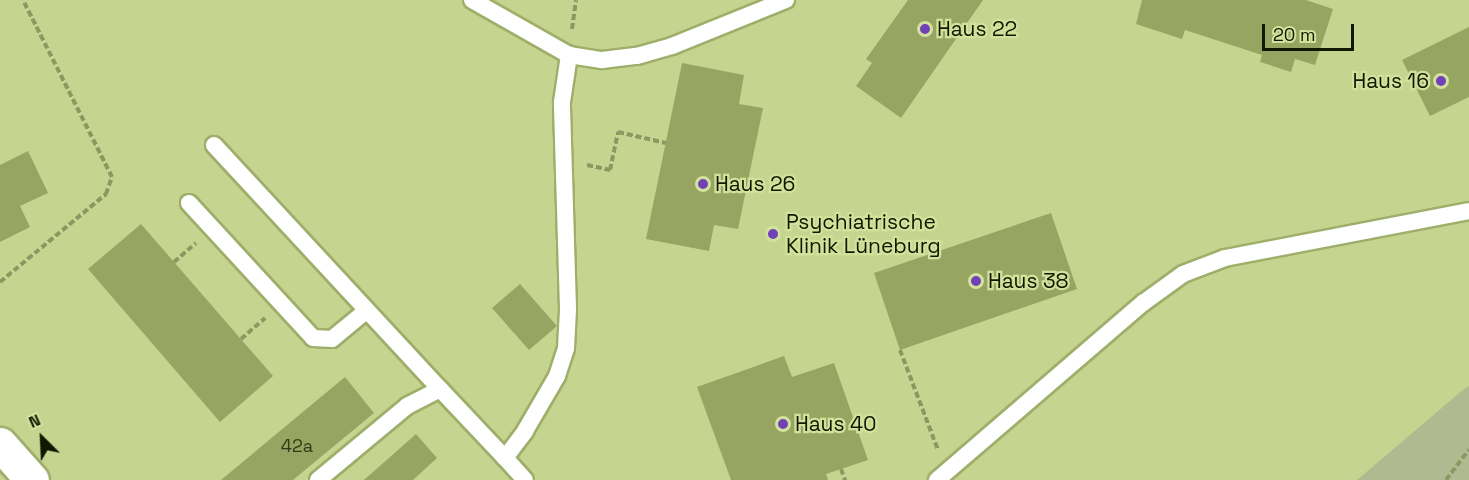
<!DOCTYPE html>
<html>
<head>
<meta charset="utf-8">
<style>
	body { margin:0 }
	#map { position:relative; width:1469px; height:480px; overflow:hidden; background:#c5d58f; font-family:"Space Grotesk",sans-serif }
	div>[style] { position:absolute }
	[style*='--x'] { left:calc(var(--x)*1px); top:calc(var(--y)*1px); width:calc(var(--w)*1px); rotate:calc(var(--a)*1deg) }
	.green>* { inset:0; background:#afba90 }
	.building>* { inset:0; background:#96a561 }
	.path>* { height:4px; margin-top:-2px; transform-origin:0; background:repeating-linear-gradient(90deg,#8b9861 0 6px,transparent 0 9px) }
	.roads { filter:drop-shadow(2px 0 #9fae6a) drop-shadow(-2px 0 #9fae6a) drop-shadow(0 2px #9fae6a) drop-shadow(0 -2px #9fae6a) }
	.service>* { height:16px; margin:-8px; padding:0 8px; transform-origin:8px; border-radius:8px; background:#fff }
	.minor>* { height:33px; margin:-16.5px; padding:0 16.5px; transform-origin:16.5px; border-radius:16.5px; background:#fff }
	.dots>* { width:16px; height:16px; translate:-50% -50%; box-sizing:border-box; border:3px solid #d2e29c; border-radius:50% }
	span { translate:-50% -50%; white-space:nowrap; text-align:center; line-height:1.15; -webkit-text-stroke:4.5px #d2e29c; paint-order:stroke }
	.number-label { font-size:18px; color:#333a18 }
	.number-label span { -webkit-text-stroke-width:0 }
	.poi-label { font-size:21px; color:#121700 }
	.left { translate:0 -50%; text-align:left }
	.right { translate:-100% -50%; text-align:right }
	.north { position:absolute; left:12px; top:408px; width:60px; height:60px; -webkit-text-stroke:4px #d2e29c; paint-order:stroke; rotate:336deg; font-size:16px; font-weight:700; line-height:24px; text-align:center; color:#121700 }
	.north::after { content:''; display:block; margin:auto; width:21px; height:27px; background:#121700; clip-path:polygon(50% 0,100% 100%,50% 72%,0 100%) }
	.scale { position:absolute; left:1262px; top:24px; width:92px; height:27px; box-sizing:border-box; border:3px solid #121700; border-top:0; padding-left:8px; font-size:18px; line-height:21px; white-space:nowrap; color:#121700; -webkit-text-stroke:4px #d2e29c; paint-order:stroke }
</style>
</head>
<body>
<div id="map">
	<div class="green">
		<i style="clip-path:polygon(1469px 386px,1469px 480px,1357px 480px,1464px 389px)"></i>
	</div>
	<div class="building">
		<i style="clip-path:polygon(908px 0,983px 0,901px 118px,856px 86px,872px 63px,866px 59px)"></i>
		<i style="clip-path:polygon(1142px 0,1306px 0,1333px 9px,1315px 65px,1295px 59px,1291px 72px,1260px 62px,1262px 55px,1185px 30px,1182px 39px,1136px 24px)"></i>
		<i style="clip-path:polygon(1469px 27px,1469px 97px,1430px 116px,1402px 60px)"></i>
		<i style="clip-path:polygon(682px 63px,744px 75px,739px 104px,763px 108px,738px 229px,714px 225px,709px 251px,646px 239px)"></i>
		<i style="clip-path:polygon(28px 151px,48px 193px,20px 206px,30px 227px,0 242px,0 165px)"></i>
		<i style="clip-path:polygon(1051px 213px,1077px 289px,900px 350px,874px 273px)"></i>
		<i style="clip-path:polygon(141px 224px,273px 376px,220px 422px,88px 269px)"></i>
		<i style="clip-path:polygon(520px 284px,557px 326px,529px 350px,492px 308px)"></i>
		<i style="clip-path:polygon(784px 356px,792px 377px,834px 363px,868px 460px,826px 474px,828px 480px,731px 480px,697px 387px)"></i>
		<i style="clip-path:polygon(345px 377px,374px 413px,293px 480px,221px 480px)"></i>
		<i style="clip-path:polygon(416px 434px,437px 458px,413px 480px,364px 480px)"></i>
	</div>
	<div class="path">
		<i style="--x:572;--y:29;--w:29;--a:-82"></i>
		<i style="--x:587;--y:165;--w:24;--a:12"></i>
		<i style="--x:610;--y:170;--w:39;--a:-78"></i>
		<i style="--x:618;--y:132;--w:49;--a:12.9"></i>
		<i style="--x:174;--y:262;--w:29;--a:-41"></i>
		<i style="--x:0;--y:282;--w:138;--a:-39.7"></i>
		<i style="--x:106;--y:194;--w:18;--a:-71"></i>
		<i style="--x:112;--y:177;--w:198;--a:-116.7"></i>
		<i style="--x:241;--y:339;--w:32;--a:-41"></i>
		<i style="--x:900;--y:350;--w:107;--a:69.2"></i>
		<i style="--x:841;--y:469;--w:12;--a:70"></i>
		<i style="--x:1446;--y:480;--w:38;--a:-53"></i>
	</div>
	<div class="roads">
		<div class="service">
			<i style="--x:472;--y:0;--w:112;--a:29.6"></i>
			<i style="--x:569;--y:55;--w:33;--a:9"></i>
			<i style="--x:602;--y:60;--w:35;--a:-7"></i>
			<i style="--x:637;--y:56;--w:36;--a:-16"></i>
			<i style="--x:672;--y:46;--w:123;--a:-22"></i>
			<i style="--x:214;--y:145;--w:333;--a:47.2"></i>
			<i style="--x:189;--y:203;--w:183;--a:47.4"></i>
			<i style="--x:313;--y:338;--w:19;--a:3"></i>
			<i style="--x:332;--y:339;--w:45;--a:-39.6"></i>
			<i style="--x:318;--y:480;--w:116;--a:-39.7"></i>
			<i style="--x:407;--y:406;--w:37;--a:-27"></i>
			<i style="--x:440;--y:389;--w:95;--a:46.7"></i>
			<i style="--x:525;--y:480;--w:30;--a:-132"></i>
			<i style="--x:505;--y:458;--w:34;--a:-53"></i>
			<i style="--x:525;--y:431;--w:64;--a:-59.8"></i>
			<i style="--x:557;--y:376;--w:29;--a:-72"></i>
			<i style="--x:566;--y:348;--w:39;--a:-87"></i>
			<i style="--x:568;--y:309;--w:207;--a:-91.7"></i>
			<i style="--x:562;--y:102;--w:48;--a:-81.5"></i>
			<i style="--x:937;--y:480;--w:272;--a:-40.7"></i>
			<i style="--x:1143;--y:303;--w:49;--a:-35.9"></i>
			<i style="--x:1183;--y:274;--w:45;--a:-20.9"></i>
			<i style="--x:1225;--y:258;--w:248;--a:-10.9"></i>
		</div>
		<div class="minor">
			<i style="--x:0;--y:444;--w:48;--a:48.4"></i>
		</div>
	</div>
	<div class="dots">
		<i style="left:925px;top:29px;background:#7240b7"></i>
		<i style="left:1441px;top:81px;background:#7240b7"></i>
		<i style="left:703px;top:184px;background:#7240b7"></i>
		<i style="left:773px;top:234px;background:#7240b7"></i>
		<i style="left:976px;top:281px;background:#7240b7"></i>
		<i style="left:783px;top:424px;background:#7240b7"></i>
	</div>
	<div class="number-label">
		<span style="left:297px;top:446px">42a</span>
	</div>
	<div class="poi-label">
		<span class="left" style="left:937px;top:29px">Haus 22</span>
		<span class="right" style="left:1429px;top:81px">Haus 16</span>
		<span class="left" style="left:715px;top:184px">Haus 26</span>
		<span class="left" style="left:786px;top:234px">Psychiatrische<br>Klinik Lüneburg</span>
		<span class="left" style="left:988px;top:281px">Haus 38</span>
		<span class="left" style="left:795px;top:424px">Haus 40</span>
	</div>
	<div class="north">N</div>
	<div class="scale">20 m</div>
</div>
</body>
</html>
